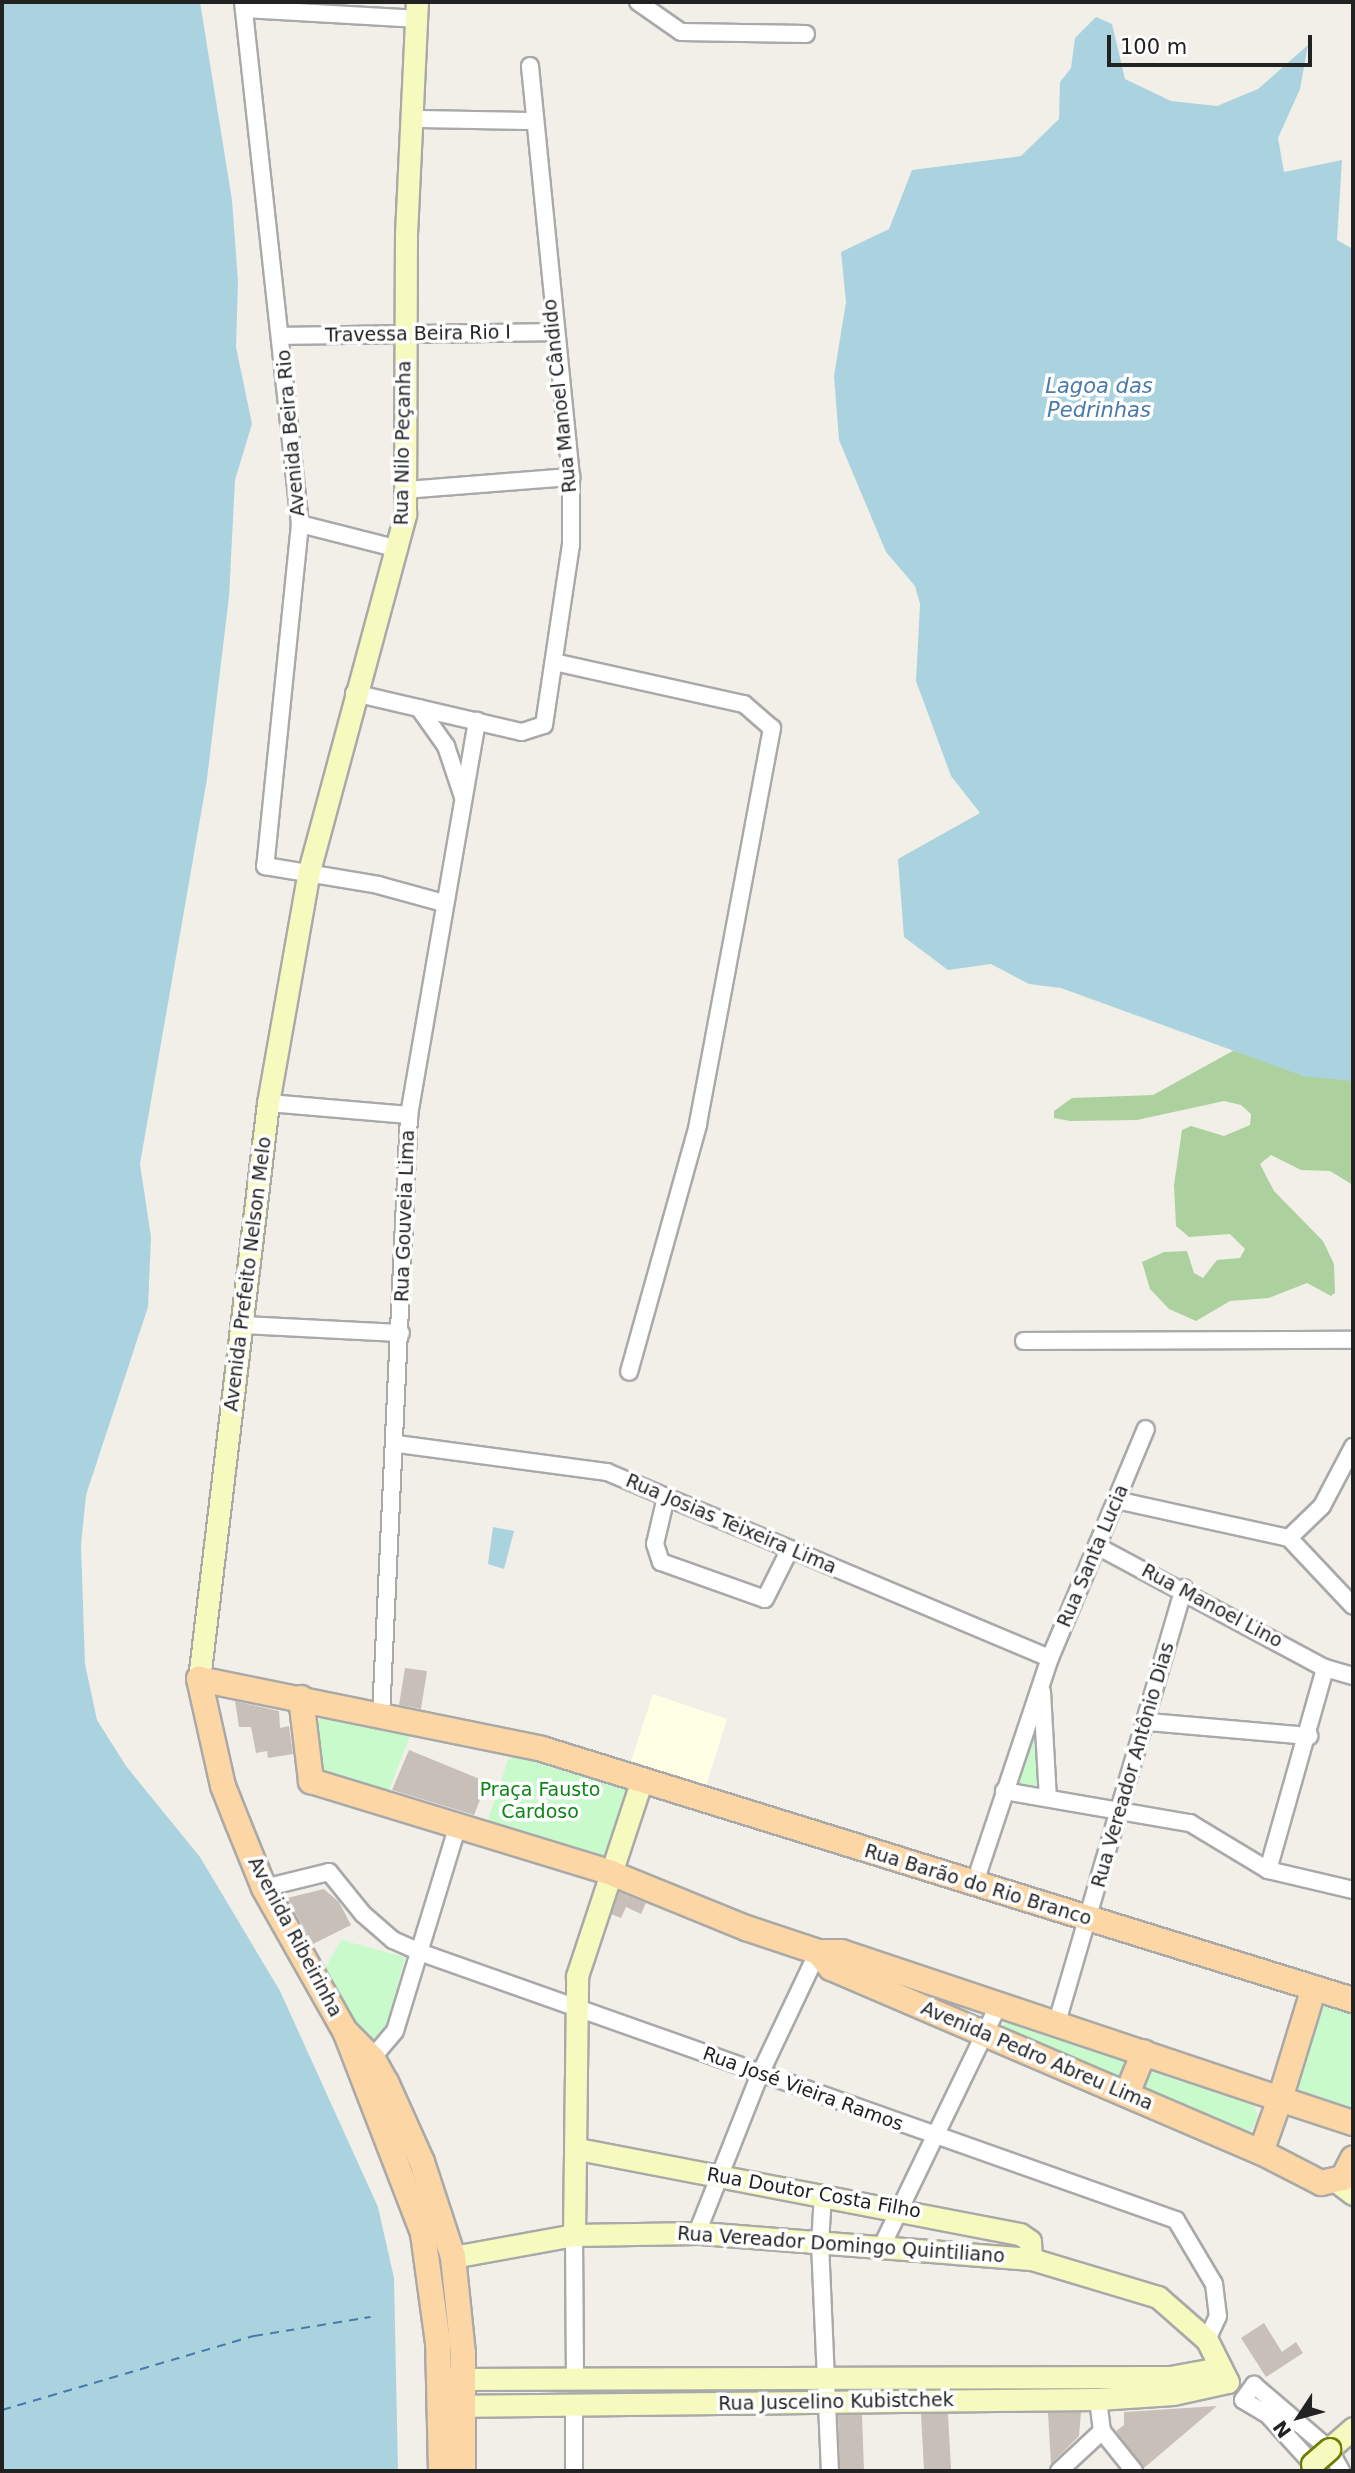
<!DOCTYPE html>
<html>
<head>
<meta charset="utf-8">
<style>
	body { margin:0 }
	#map { position:relative; width:1355px; height:2473px; overflow:hidden; background:#f2efe9; font-family:"DejaVu Sans",sans-serif }
	div>[style] { position:absolute }
	[style*='--x'] { left:calc(var(--x)*1px); top:calc(var(--y)*1px); width:calc(var(--w)*1px); rotate:calc(var(--a)*1deg) }
	.education>* { inset:0; background:#ffffe5 }
	.forest>* { inset:0; background:#add19e }
	.park>* { inset:0; background:#c8facc }
	.water>* { inset:0; background:#aad3df }
	.ferry>* { height:2px; margin-top:-1px; transform-origin:0; background:repeating-linear-gradient(90deg,#4a7aab 0 9px,transparent 0 16px) }
	.building>* { inset:0; background:#c7bfb8 }
	.roads { filter:drop-shadow(2px 0 #a9a9a9) drop-shadow(-2px 0 #a9a9a9) drop-shadow(0 2px #a9a9a9) drop-shadow(0 -2px #a9a9a9) }
	.street>* { height:16px; margin:-8px; padding:0 8px; transform-origin:8px; border-radius:8px; background:#fff }
	.secondary>* { height:21px; margin:-10.5px; padding:0 10.5px; transform-origin:10.5px; border-radius:10.5px; background:#f7fabf }
	.primary>* { height:24px; margin:-12px; padding:0 12px; transform-origin:12px; border-radius:12px; background:#fcd6a4 }
	.bridges { filter:drop-shadow(2px 0 #707d05) drop-shadow(-2px 0 #707d05) drop-shadow(0 2px #707d05) drop-shadow(0 -2px #707d05) }
	.secondary-bridge>* { height:21px; margin:-10.5px; padding:0 10.5px; transform-origin:10.5px; border-radius:10.5px; background:#f7fabf }
	span { translate:-50% -50%; white-space:nowrap; text-align:center; line-height:1.15; -webkit-text-stroke:7px #fff; paint-order:stroke }
	.street-label { font-size:19px; color:#222 }
	.park-label { font-size:19px; color:#0c8416 }
	.water-label { font-size:21px; color:#4a7aab; font-style:italic }
	.frame { position:absolute; inset:0; border:4px solid #222; pointer-events:none }
	.north { position:absolute; left:1264px; top:2382px; width:70px; height:70px; -webkit-text-stroke:5px #fff; paint-order:stroke; rotate:234deg; font-size:19px; font-weight:700; line-height:28px; text-align:center; color:#222 }
	.north::after { content:''; display:block; margin:auto; width:24px; height:32px; background:#222; clip-path:polygon(50% 0,100% 100%,50% 72%,0 100%) }
	.scale { position:absolute; left:1107px; top:35px; width:205px; height:32px; box-sizing:border-box; border:4px solid #222; border-top:0; padding-left:9px; font-size:21px; line-height:24px; white-space:nowrap; color:#222; -webkit-text-stroke:5px #fff; paint-order:stroke }
</style>
</head>
<body>
<div id="map">
	<div class="education">
		<i style="clip-path:polygon(653px 1694px,727px 1719px,706px 1786px,631px 1761px)"></i>
	</div>
	<div class="forest">
		<i style="clip-path:polygon(1353px 1037px,1353px 1185px,1330px 1171px,1301px 1170px,1271px 1155px,1260px 1164px,1274px 1191px,1323px 1241px,1334px 1264px,1335px 1293px,1331px 1296px,1307px 1283px,1269px 1298px,1230px 1301px,1196px 1321px,1169px 1309px,1150px 1289px,1142px 1262px,1164px 1252px,1187px 1251px,1194px 1273px,1203px 1278px,1217px 1260px,1240px 1258px,1245px 1249px,1230px 1234px,1189px 1237px,1176px 1226px,1174px 1185px,1182px 1130px,1191px 1126px,1224px 1136px,1250px 1125px,1251px 1114px,1241px 1105px,1224px 1101px,1137px 1120px,1070px 1121px,1054px 1118px,1054px 1111px,1072px 1098px,1153px 1095px,1238px 1048px)"></i>
	</div>
	<div class="park">
		<i style="clip-path:polygon(1038px 1706px,1042px 1791px,1012px 1786px)"></i>
		<i style="clip-path:polygon(324px 1716px,411px 1733px,388px 1793px,325px 1774px,316px 1723px)"></i>
		<i style="clip-path:polygon(519px 1754px,632px 1787px,603px 1859px,487px 1823px,508px 1760px)"></i>
		<i style="clip-path:polygon(341px 1940px,405px 1957px,385px 2035px,378px 2040px,364px 2039px,323px 1972px)"></i>
		<i style="clip-path:polygon(1324px 2005px,1353px 2014px,1351px 2113px,1293px 2094px)"></i>
		<i style="clip-path:polygon(1009px 2016px,1124px 2057px,1122px 2076px,1112px 2081px,1001px 2029px)"></i>
		<i style="clip-path:polygon(1158px 2066px,1251px 2096px,1258px 2117px,1252px 2129px,1240px 2135px,1145px 2096px,1142px 2086px,1148px 2071px)"></i>
	</div>
	<div class="water">
		<i style="clip-path:polygon(2px 2px,200px 2px,232px 200px,238px 281px,236px 347px,252px 424px,235px 480px,229px 597px,207px 779px,140px 1164px,151px 1237px,148px 1307px,86px 1495px,81px 1545px,85px 1664px,97px 1720px,126px 1766px,200px 1857px,280px 1991px,378px 2207px,394px 2278px,398px 2471px,2px 2471px)"></i>
		<i style="clip-path:polygon(1096px 17px,1112px 24px,1125px 79px,1171px 101px,1217px 106px,1258px 89px,1308px 45px,1300px 89px,1278px 138px,1284px 172px,1342px 160px,1337px 240px,1353px 249px,1353px 1081px,1303px 1076px,1061px 988px,1029px 984px,991px 964px,948px 970px,904px 937px,898px 859px,980px 813px,951px 776px,916px 681px,920px 604px,915px 586px,886px 552px,839px 440px,834px 376px,846px 302px,841px 252px,889px 229px,912px 170px,1021px 156px,1059px 119px,1060px 82px,1071px 68px,1075px 38px)"></i>
		<i style="clip-path:polygon(493px 1527px,514px 1531px,504px 1569px,488px 1564px)"></i>
	</div>
	<div class="ferry">
		<i style="--x:2;--y:2410;--w:263;--a:-16.4"></i>
		<i style="--x:254;--y:2336;--w:118;--a:-9.3"></i>
	</div>
	<div class="building">
		<i style="clip-path:polygon(405px 1668px,427px 1671px,421px 1709px,399px 1705px)"></i>
		<i style="clip-path:polygon(235px 1701px,279px 1711px,280px 1728px,289px 1726px,293px 1754px,268px 1758px,267px 1751px,256px 1753px,251px 1727px,239px 1727px)"></i>
		<i style="clip-path:polygon(409px 1750px,487px 1782px,474px 1815px,392px 1790px)"></i>
		<i style="clip-path:polygon(324px 1889px,339px 1902px,351px 1925px,313px 1944px,287px 1898px)"></i>
		<i style="clip-path:polygon(619px 1892px,646px 1903px,641px 1914px,626px 1907px,621px 1918px,611px 1914px)"></i>
		<i style="clip-path:polygon(1264px 2323px,1282px 2352px,1296px 2342px,1303px 2353px,1266px 2377px,1241px 2338px)"></i>
		<i style="clip-path:polygon(1217px 2406px,1144px 2468px,1116px 2431px,1124px 2425px,1124px 2412px)"></i>
		<i style="clip-path:polygon(1081px 2412px,1079px 2436px,1051px 2464px,1048px 2413px)"></i>
		<i style="clip-path:polygon(921px 2414px,948px 2414px,951px 2469px,924px 2470px)"></i>
		<i style="clip-path:polygon(838px 2415px,862px 2415px,864px 2471px,840px 2471px)"></i>
	</div>
	<div class="roads">
		<div class="street">
			<i style="--x:243;--y:2;--w:525;--a:83.77"></i>
			<i style="--x:300;--y:524;--w:344;--a:95.8"></i>
			<i style="--x:265;--y:866;--w:115;--a:9.5"></i>
			<i style="--x:378;--y:885;--w:68;--a:15.3"></i>
			<i style="--x:638;--y:2;--w:52;--a:34.9"></i>
			<i style="--x:681;--y:32;--w:125;--a:0.9"></i>
			<i style="--x:244;--y:9;--w:172;--a:3.3"></i>
			<i style="--x:414;--y:119;--w:120;--a:1"></i>
			<i style="--x:282;--y:336;--w:272;--a:-0.8"></i>
			<i style="--x:405;--y:490;--w:167;--a:-4.5"></i>
			<i style="--x:300;--y:524;--w:102;--a:14.2"></i>
			<i style="--x:554;--y:662;--w:195;--a:12.5"></i>
			<i style="--x:744;--y:704;--w:37;--a:41"></i>
			<i style="--x:772;--y:728;--w:404;--a:100.6"></i>
			<i style="--x:698;--y:1125;--w:256;--a:105.6"></i>
			<i style="--x:354;--y:693;--w:172;--a:13.1"></i>
			<i style="--x:522;--y:732;--w:23;--a:-18"></i>
			<i style="--x:544;--y:725;--w:182;--a:-81.5"></i>
			<i style="--x:571;--y:545;--w:68;--a:-90"></i>
			<i style="--x:571;--y:477;--w:413;--a:-95.7"></i>
			<i style="--x:419;--y:708;--w:47;--a:54.6"></i>
			<i style="--x:446;--y:746;--w:54;--a:71.6"></i>
			<i style="--x:268;--y:1103;--w:142;--a:4.9"></i>
			<i style="--x:242;--y:1325;--w:159;--a:2.9"></i>
			<i style="--x:1024;--y:1341;--w:329;--a:-0.2"></i>
			<i style="--x:397;--y:1444;--w:212;--a:7.6"></i>
			<i style="--x:607;--y:1472;--w:480;--a:22.8"></i>
			<i style="--x:666;--y:1497;--w:48;--a:103.2"></i>
			<i style="--x:655;--y:1544;--w:19;--a:72"></i>
			<i style="--x:661;--y:1562;--w:110;--a:19.6"></i>
			<i style="--x:765;--y:1599;--w:56;--a:-63.4"></i>
			<i style="--x:1116;--y:1500;--w:177;--a:12.4"></i>
			<i style="--x:1289;--y:1538;--w:93;--a:46.7"></i>
			<i style="--x:1289;--y:1538;--w:46;--a:-44.1"></i>
			<i style="--x:1322;--y:1506;--w:67;--a:-62.3"></i>
			<i style="--x:1097;--y:1546;--w:259;--a:28.2"></i>
			<i style="--x:1325;--y:1668;--w:29;--a:16"></i>
			<i style="--x:1042;--y:1692;--w:106;--a:86.8"></i>
			<i style="--x:381;--y:1716;--w:602;--a:-87.33"></i>
			<i style="--x:409;--y:1115;--w:400;--a:-80.2"></i>
			<i style="--x:1148;--y:1722;--w:162;--a:5"></i>
			<i style="--x:1004;--y:1791;--w:189;--a:9.8"></i>
			<i style="--x:1190;--y:1823;--w:91;--a:31.1"></i>
			<i style="--x:1268;--y:1870;--w:87;--a:13.2"></i>
			<i style="--x:1268;--y:1870;--w:210;--a:-74.2"></i>
			<i style="--x:974;--y:1885;--w:239;--a:-71.5"></i>
			<i style="--x:1050;--y:1658;--w:248;--a:-67.3"></i>
			<i style="--x:264;--y:1888;--w:67;--a:-13.8"></i>
			<i style="--x:329;--y:1872;--w:54;--a:51"></i>
			<i style="--x:363;--y:1914;--w:40;--a:41"></i>
			<i style="--x:393;--y:1940;--w:32;--a:24"></i>
			<i style="--x:422;--y:1953;--w:800;--a:19.5"></i>
			<i style="--x:1176;--y:2220;--w:74;--a:59.3"></i>
			<i style="--x:1214;--y:2284;--w:32;--a:83"></i>
			<i style="--x:1218;--y:2316;--w:26;--a:115"></i>
			<i style="--x:1057;--y:2022;--w:452;--a:-73.7"></i>
			<i style="--x:367;--y:2064;--w:43;--a:-49.7"></i>
			<i style="--x:395;--y:2031;--w:212;--a:-73"></i>
			<i style="--x:823;--y:2195;--w:48;--a:93.6"></i>
			<i style="--x:820;--y:2243;--w:228;--a:87.5"></i>
			<i style="--x:697;--y:2233;--w:171;--a:-68.4"></i>
			<i style="--x:760;--y:2074;--w:135;--a:-64.6"></i>
			<i style="--x:574;--y:2235;--w:143;--a:89.6"></i>
			<i style="--x:880;--y:2250;--w:273;--a:-64.2"></i>
			<i style="--x:1098;--y:2399;--w:32;--a:83"></i>
			<i style="--x:1102;--y:2431;--w:51;--a:51.3"></i>
			<i style="--x:574;--y:2406;--w:65;--a:90"></i>
			<i style="--x:1059;--y:2471;--w:59;--a:-42.9"></i>
			<i style="--x:1319;--y:2471;--w:76;--a:-132.3"></i>
			<i style="--x:1268;--y:2415;--w:29;--a:-149"></i>
			<i style="--x:1243;--y:2400;--w:19;--a:-54"></i>
			<i style="--x:1254;--y:2385;--w:99;--a:40.5"></i>
			<i style="--x:1329;--y:2449;--w:25;--a:61"></i>
		</div>
		<div class="secondary">
			<i style="--x:199;--y:1679;--w:580;--a:-83.17"></i>
			<i style="--x:268;--y:1103;--w:236;--a:-80"></i>
			<i style="--x:309;--y:871;--w:370;--a:-74.9"></i>
			<i style="--x:405;--y:514;--w:280;--a:-89.8"></i>
			<i style="--x:406;--y:234;--w:232;--a:-87.3"></i>
			<i style="--x:578;--y:2149;--w:450;--a:10.9"></i>
			<i style="--x:1020;--y:2234;--w:12;--a:35"></i>
			<i style="--x:1030;--y:2241;--w:18;--a:87"></i>
			<i style="--x:1337;--y:2182;--w:20;--a:37"></i>
			<i style="--x:574;--y:2235;--w:259;--a:-89.3"></i>
			<i style="--x:577;--y:1976;--w:206;--a:-71.7"></i>
			<i style="--x:449;--y:2379;--w:721;--a:-0.16"></i>
			<i style="--x:1170;--y:2377;--w:50;--a:-10.4"></i>
			<i style="--x:447;--y:2406;--w:651;--a:-0.62"></i>
			<i style="--x:1098;--y:2399;--w:75;--a:-3.8"></i>
			<i style="--x:1173;--y:2394;--w:56;--a:-12.3"></i>
			<i style="--x:1228;--y:2382;--w:47;--a:-116.6"></i>
			<i style="--x:1207;--y:2340;--w:65;--a:-138.7"></i>
			<i style="--x:1158;--y:2297;--w:133;--a:-163.3"></i>
			<i style="--x:1031;--y:2259;--w:335;--a:-175.5"></i>
			<i style="--x:697;--y:2233;--w:123;--a:179.1"></i>
			<i style="--x:574;--y:2235;--w:123;--a:169.7"></i>
			<i style="--x:1329;--y:2449;--w:32;--a:-41"></i>
		</div>
		<div class="primary">
			<i style="--x:301;--y:1698;--w:84;--a:83.1"></i>
			<i style="--x:311;--y:1781;--w:314;--a:17"></i>
			<i style="--x:611;--y:1873;--w:146;--a:22.2"></i>
			<i style="--x:746;--y:1928;--w:76;--a:18.4"></i>
			<i style="--x:818;--y:1952;--w:23;--a:0"></i>
			<i style="--x:841;--y:1952;--w:463;--a:18.5"></i>
			<i style="--x:1280;--y:2099;--w:116;--a:-73"></i>
			<i style="--x:818;--y:1952;--w:21;--a:51"></i>
			<i style="--x:831;--y:1968;--w:468;--a:23.2"></i>
			<i style="--x:1261;--y:2152;--w:68;--a:27.3"></i>
			<i style="--x:1321;--y:2183;--w:23;--a:-13"></i>
			<i style="--x:1343;--y:2178;--w:22;--a:-63"></i>
			<i style="--x:347;--y:2033;--w:37;--a:45"></i>
			<i style="--x:373;--y:2059;--w:26;--a:61"></i>
			<i style="--x:386;--y:2082;--w:88;--a:65.8"></i>
			<i style="--x:422;--y:2162;--w:100;--a:71.9"></i>
			<i style="--x:453;--y:2257;--w:97;--a:84.1"></i>
			<i style="--x:463;--y:2353;--w:118;--a:90"></i>
			<i style="--x:1127;--y:2094;--w:45;--a:-68"></i>
			<i style="--x:1261;--y:2152;--w:56;--a:-70.3"></i>
			<i style="--x:1280;--y:2099;--w:77;--a:18.2"></i>
			<i style="--x:441;--y:2471;--w:128;--a:-91.3"></i>
			<i style="--x:438;--y:2343;--w:111;--a:-97.8"></i>
			<i style="--x:423;--y:2233;--w:214;--a:-111.1"></i>
			<i style="--x:346;--y:2033;--w:167;--a:-119.5"></i>
			<i style="--x:264;--y:1888;--w:69;--a:-112.1"></i>
			<i style="--x:238;--y:1824;--w:41;--a:-111.5"></i>
			<i style="--x:223;--y:1786;--w:110;--a:-102.6"></i>
			<i style="--x:199;--y:1679;--w:350;--a:11.5"></i>
			<i style="--x:542;--y:1749;--w:849;--a:17.2"></i>
		</div>
	</div>
	<div class="bridges">
		<div class="secondary-bridge">
			<i style="--x:1312;--y:2464;--w:23;--a:-41"></i>
		</div>
	</div>
	<div class="street-label">
		<span style="left:418px;top:334px;rotate:-1deg">Travessa Beira Rio I</span>
		<span style="left:560px;top:396px;rotate:-96deg">Rua Manoel Cândido</span>
		<span style="left:291px;top:433px;rotate:-95deg">Avenida Beira Rio</span>
		<span style="left:403px;top:443px;rotate:-89deg">Rua Nilo Peçanha</span>
		<span style="left:405px;top:1216px;rotate:-88deg">Rua Gouveia Lima</span>
		<span style="left:248px;top:1274px;rotate:-83deg">Avenida Prefeito Nelson Melo</span>
		<span style="left:731px;top:1524px;rotate:23deg">Rua Josias Teixeira Lima</span>
		<span style="left:1093px;top:1556px;rotate:-67deg">Rua Santa Lucia</span>
		<span style="left:1212px;top:1606px;rotate:28deg">Rua Manoel Lino</span>
		<span style="left:1133px;top:1765px;rotate:-74deg">Rua Vereador Antônio Dias</span>
		<span style="left:978px;top:1885px;rotate:17deg">Rua Barão do Rio Branco</span>
		<span style="left:295px;top:1937px;rotate:62deg">Avenida Ribeirinha</span>
		<span style="left:1037px;top:2056px;rotate:23deg">Avenida Pedro Abreu Lima</span>
		<span style="left:803px;top:2089px;rotate:20deg">Rua José Vieira Ramos</span>
		<span style="left:814px;top:2193px;rotate:10deg">Rua Doutor Costa Filho</span>
		<span style="left:841px;top:2245px;rotate:4deg">Rua Vereador Domingo Quintiliano</span>
		<span style="left:836px;top:2402px;rotate:-1deg">Rua Juscelino Kubistchek</span>
	</div>
	<div class="park-label">
		<span style="left:540px;top:1801px">Praça Fausto<br>Cardoso</span>
	</div>
	<div class="water-label">
		<span style="left:1099px;top:398px">Lagoa das<br>Pedrinhas</span>
	</div>
	<div class="frame"></div>
	<div class="north">N</div>
	<div class="scale">100 m</div>
</div>
</body>
</html>
